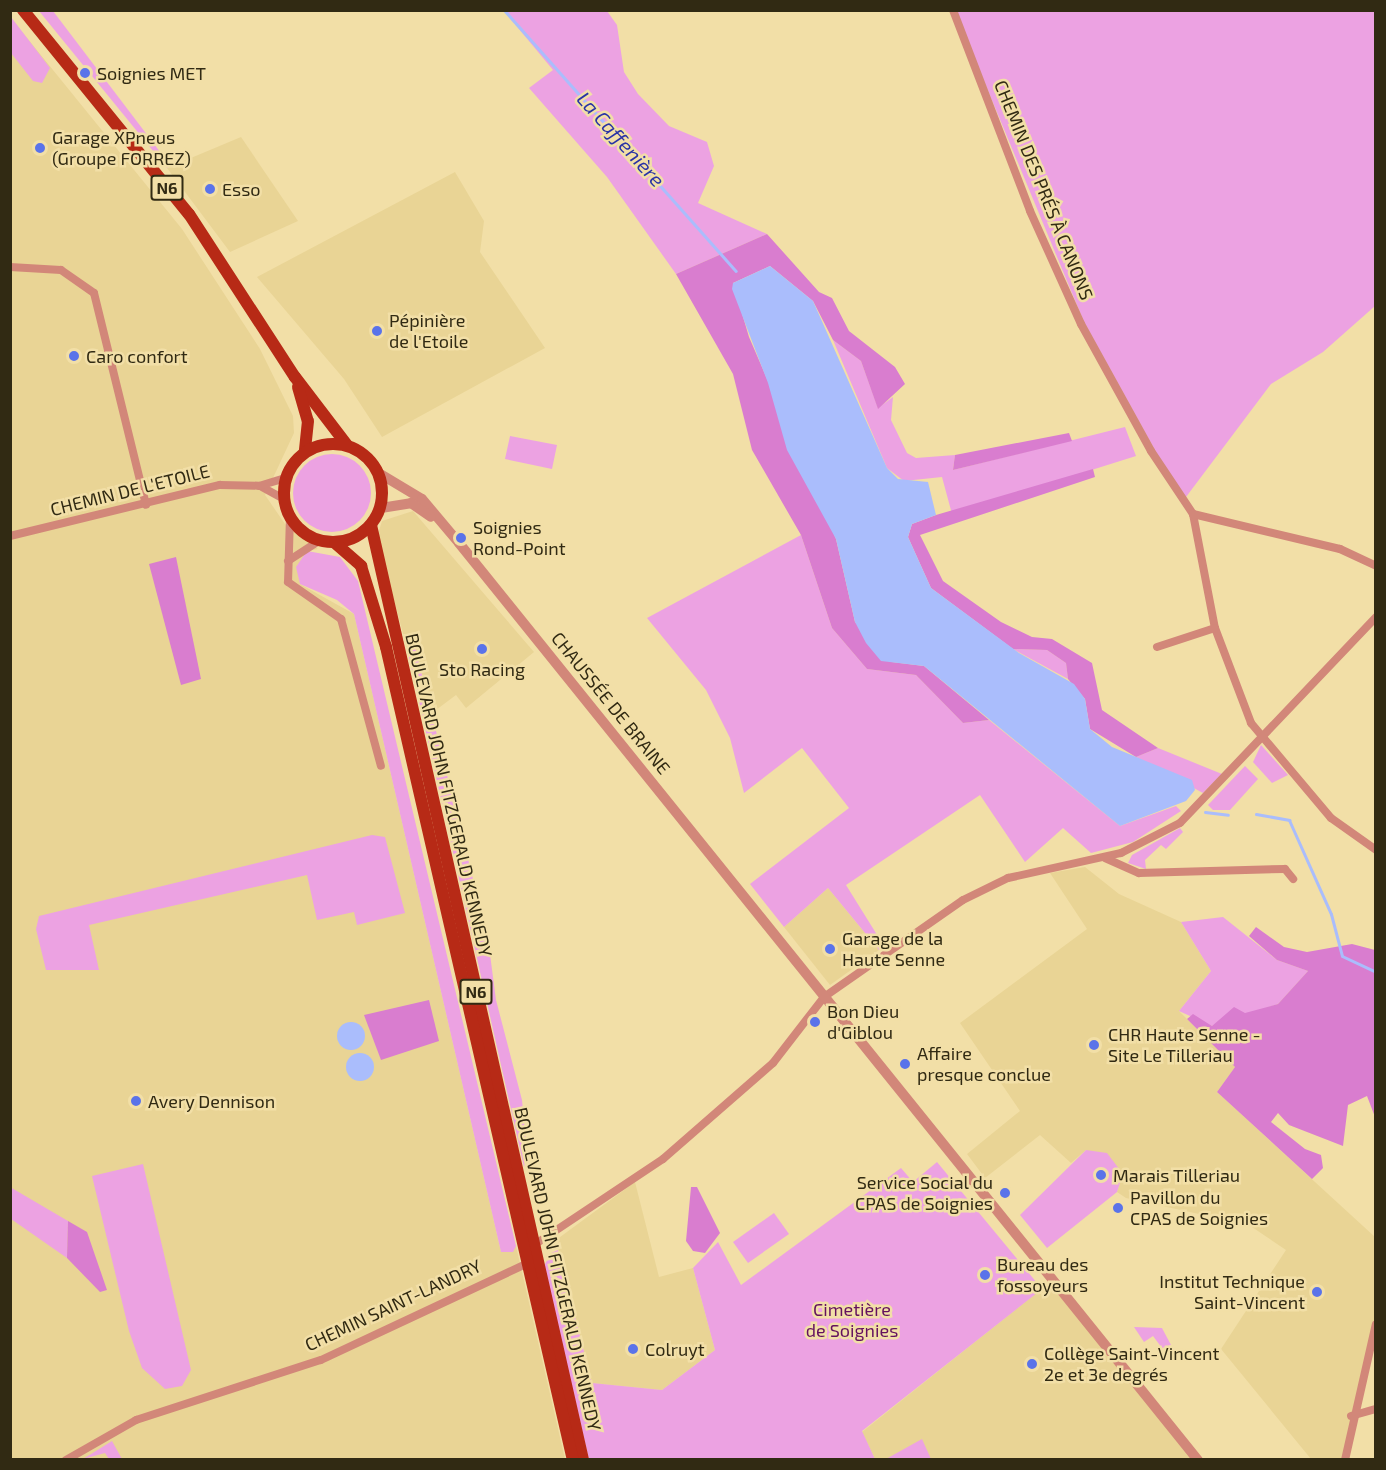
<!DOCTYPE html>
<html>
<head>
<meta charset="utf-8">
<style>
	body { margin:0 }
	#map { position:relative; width:1386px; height:1470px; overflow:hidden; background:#f2dfa7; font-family:"Exo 2",sans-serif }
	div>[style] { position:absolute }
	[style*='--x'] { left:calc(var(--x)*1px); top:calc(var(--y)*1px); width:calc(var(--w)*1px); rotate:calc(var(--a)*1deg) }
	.built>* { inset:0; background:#e9d495 }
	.green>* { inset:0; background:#eca2e2 }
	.round { border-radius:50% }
	.forest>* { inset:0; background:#d97dcf }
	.water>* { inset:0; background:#aabdfc }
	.stream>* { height:3px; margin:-1.5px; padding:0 1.5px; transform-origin:1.5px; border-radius:1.5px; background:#aabdfc }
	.minor>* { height:8px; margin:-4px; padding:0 4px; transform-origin:4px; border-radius:4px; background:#d28779 }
	.tertiary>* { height:10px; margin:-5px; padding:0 5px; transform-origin:5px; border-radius:5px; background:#d28779 }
	.primary>* { height:12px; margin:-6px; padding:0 6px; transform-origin:6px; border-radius:6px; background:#b72a16 }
	.primary>.ring { margin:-6px; padding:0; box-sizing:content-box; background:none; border:12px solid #b72a16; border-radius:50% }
	.dots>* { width:16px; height:16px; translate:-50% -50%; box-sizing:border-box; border:3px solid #f2dfa7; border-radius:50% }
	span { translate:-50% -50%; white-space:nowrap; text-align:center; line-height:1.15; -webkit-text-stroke:5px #f2dfa7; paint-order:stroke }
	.shield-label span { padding:2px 4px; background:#f2dfa7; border:2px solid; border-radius:4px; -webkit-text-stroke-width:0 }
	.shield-label { font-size:16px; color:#312a13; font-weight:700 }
	.poi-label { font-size:18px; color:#312a13 }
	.left { translate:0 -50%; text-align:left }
	.right { translate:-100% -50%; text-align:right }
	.street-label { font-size:18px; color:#312a13 }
	.park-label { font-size:18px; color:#64115f }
	.water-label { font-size:20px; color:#2933a6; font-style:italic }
	.frame { position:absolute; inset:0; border:12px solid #312a13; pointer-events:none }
</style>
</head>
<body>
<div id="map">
	<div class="built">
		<i style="clip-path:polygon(10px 17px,182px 229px,260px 349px,293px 416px,294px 433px,265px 495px,285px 524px,318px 549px,307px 551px,300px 584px,354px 614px,501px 1252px,516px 1246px,565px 1459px,11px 1459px)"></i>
		<i style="clip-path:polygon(241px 137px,298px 221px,230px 252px,167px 168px)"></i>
		<i style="clip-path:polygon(455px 172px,484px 221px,480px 252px,545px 348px,382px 437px,344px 379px,257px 277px)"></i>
		<i style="clip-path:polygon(413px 511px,534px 652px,466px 708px,456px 695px,432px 713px,415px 647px,407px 648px,377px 537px,382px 521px)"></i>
		<i style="clip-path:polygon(1085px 867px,1119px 894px,1181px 922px,1211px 971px,1179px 1011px,1235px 1067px,1217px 1092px,1375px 1237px,1375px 1334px,1347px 1459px,1311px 1459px,1221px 1349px,1286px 1250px,1249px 1225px,1126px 1198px,1117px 1192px,1123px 1174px,1086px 1150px,1071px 1163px,1040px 1135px,985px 1178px,967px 1154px,1020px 1111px,960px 1023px,1087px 929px,1050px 873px)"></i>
		<i style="clip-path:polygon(828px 888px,879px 950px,830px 985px,784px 927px)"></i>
		<i style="clip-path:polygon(635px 1182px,659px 1277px,693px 1268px,715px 1350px,662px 1390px,592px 1383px,556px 1240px)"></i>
		<i style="clip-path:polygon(1049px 1283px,1193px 1459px,875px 1459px,862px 1432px)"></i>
	</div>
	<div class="green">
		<i style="clip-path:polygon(39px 11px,53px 11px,170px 165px,167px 168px)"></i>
		<i style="clip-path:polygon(504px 11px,607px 11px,617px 25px,624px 72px,638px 94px,669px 126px,707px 142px,714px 166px,698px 203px,767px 234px,676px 274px,607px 177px,529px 88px,553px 70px)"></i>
		<i style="clip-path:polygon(955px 11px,1375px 11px,1375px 306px,1323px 352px,1271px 384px,1183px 501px,1084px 322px)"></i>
		<i style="clip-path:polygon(11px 17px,50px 68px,42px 83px,33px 81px,11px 53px)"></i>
		<i style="clip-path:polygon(833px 340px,861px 361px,878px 408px,893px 397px,891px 420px,907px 453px,916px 458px,955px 455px,953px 470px,1125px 427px,1136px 456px,952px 514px,942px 477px,904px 481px,887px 468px)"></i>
		<i style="clip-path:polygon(510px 436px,557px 445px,552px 469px,505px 459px)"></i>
		<i class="round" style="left:293px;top:454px;width:78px;height:78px"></i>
		<i style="clip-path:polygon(801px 535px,832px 628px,867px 669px,916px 675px,963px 723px,989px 720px,1120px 826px,1176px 806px,1181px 811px,1133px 842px,1091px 853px,1063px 828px,1025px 862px,980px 795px,846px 885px,884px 946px,879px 950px,828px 888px,784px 927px,750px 884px,849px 808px,802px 748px,744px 793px,730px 738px,706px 690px,647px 618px)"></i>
		<i style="clip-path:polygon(307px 551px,340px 557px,358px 581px,516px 1246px,513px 1252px,501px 1252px,354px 614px,337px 600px,300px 584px,296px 567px)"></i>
		<i style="clip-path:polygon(415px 647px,488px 939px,496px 1000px,522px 1100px,527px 1152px,524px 1167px,407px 648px)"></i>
		<i style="clip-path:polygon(1013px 649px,1047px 650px,1066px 663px,1068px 679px)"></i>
		<i style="clip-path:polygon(1261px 745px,1288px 775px,1272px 783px,1253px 762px)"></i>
		<i style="clip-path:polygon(1158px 748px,1222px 774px,1203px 793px,1136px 757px)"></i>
		<i style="clip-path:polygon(1245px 766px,1258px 779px,1230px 810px,1213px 810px,1208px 805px)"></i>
		<i style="clip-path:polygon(1180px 828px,1183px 832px,1166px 849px,1161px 845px,1145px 860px,1146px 869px,1128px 863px,1132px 855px)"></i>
		<i style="clip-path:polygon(372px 835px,385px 837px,405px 913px,357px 925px,354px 912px,317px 920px,307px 875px,89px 925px,99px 970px,46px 970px,36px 929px,39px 916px)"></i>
		<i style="clip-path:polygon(1223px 917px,1277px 960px,1308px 971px,1278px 1004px,1212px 1026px,1179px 1011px,1211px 971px,1181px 922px)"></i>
		<i style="clip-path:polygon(1086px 1150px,1107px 1153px,1123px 1174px,1117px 1192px,1047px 1248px,1020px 1215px)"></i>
		<i style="clip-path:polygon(937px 1162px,1042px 1289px,862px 1431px,875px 1459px,589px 1460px,544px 1266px,551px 1253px,558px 1250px,592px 1383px,662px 1390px,715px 1350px,693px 1268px,718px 1242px,741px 1285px,901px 1168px,913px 1182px)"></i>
		<i style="clip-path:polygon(143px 1164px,191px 1370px,182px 1386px,165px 1389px,142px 1368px,129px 1331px,92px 1176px)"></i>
		<i style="clip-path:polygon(10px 1187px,68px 1221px,67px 1258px,11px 1219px)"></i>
		<i style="clip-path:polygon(774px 1213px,789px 1234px,748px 1263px,733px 1242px)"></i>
		<i style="clip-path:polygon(1134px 1327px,1162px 1328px,1171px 1345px,1162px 1348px,1153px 1336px,1144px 1342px)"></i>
		<i style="clip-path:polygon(922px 1439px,931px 1459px,886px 1459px)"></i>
		<i style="clip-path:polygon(112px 1441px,122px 1459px,109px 1459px,105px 1453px,83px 1459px)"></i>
	</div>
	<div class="forest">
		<i style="clip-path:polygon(767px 234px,819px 292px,832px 298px,849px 331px,895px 367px,905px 384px,878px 409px,861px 361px,833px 340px,813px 301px,770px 266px,733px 283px,749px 337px,836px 539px,855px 622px,892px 662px,924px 666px,989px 720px,963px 723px,916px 675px,867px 669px,832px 628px,801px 535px,752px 450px,733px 374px,676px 274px)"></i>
		<i style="clip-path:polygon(1069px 433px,1072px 441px,953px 470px,955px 455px)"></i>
		<i style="clip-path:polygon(1093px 469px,1095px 477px,920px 535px,943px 581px,1001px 622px,1032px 637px,1052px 639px,1092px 663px,1102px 710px,1158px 748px,1136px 757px,1090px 729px,1085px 699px,1068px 679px,1066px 663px,1047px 650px,1013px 649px,931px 588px,908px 537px,912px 524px,936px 515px)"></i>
		<i style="clip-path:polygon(176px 557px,201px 679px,181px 685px,149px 564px)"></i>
		<i style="clip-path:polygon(1256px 927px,1284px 947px,1307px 952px,1352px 944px,1375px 950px,1375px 1117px,1367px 1096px,1348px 1105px,1343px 1146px,1289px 1125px,1278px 1113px,1271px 1122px,1305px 1149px,1321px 1155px,1323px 1168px,1312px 1179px,1217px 1092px,1235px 1067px,1187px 1019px,1193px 1014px,1212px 1026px,1234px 1007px,1245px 1013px,1278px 1004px,1308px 971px,1277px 960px,1249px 936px)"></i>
		<i style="clip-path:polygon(429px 1000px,439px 1041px,381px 1060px,364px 1015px)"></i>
		<i style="clip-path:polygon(691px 1187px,697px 1187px,720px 1233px,705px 1253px,693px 1251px,686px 1241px)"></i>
		<i style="clip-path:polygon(68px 1221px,87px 1232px,107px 1290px,100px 1292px,67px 1258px)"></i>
	</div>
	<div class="water">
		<i style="clip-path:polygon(770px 266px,813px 301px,887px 468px,898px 479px,928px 482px,936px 515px,912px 524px,908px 537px,931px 588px,1019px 653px,1074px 684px,1085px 699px,1090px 729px,1112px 747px,1192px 780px,1195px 790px,1186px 801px,1120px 826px,924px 666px,881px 661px,866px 643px,855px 622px,836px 539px,787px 450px,768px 383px,732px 289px,733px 283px)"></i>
		<i class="round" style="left:337px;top:1022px;width:28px;height:28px"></i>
		<i class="round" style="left:346px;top:1053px;width:28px;height:28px"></i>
	</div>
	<div class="stream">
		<i style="--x:504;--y:10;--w:349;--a:48.4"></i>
		<i style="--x:1205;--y:812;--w:23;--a:7"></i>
		<i style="--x:1256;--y:814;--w:34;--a:10"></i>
		<i style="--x:1289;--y:820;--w:103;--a:65.9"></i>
		<i style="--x:1331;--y:914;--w:43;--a:75.3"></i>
		<i style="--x:1342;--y:956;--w:38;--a:25"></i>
	</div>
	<div class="minor">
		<i style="--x:953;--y:10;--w:215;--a:69"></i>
		<i style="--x:1030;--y:211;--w:124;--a:65.7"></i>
		<i style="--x:1081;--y:324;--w:145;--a:61.1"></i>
		<i style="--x:1151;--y:451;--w:76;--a:56.3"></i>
		<i style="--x:1193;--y:514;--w:116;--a:79.1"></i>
		<i style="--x:1215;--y:628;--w:102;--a:69.2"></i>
		<i style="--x:1251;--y:723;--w:124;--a:49.9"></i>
		<i style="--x:1331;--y:818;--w:55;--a:35.4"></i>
		<i style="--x:10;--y:267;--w:51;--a:3.4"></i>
		<i style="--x:61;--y:270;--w:40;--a:34.9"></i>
		<i style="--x:94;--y:293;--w:218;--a:76.2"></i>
		<i style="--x:262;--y:487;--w:25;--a:29"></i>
		<i style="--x:1193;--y:514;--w:151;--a:13.4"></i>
		<i style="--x:1340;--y:549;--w:40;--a:25"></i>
		<i style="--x:290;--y:516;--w:66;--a:91.7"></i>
		<i style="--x:288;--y:582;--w:65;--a:34.9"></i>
		<i style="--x:341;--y:619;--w:152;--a:74.8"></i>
		<i style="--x:10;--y:536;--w:216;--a:-13.7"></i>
		<i style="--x:220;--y:485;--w:39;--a:1"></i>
		<i style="--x:259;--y:486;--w:28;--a:-17"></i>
		<i style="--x:288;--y:561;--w:37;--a:-33"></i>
		<i style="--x:1157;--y:647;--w:61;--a:-18.1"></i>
		<i style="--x:1105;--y:858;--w:37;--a:24"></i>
		<i style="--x:1139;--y:873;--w:146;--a:-1.6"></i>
		<i style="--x:1285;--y:869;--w:13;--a:51"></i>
		<i style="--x:534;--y:1245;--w:155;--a:-33.7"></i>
		<i style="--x:663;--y:1159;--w:146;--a:-41.1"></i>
		<i style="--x:773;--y:1063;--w:83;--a:-52.3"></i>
		<i style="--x:824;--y:997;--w:169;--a:-34.9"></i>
		<i style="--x:963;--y:900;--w:50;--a:-26.1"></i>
		<i style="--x:1008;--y:878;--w:116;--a:-12.5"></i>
		<i style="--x:1121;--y:853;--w:66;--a:-27"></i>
		<i style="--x:1180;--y:823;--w:284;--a:-46.4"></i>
		<i style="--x:1351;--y:1416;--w:26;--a:-16"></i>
		<i style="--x:66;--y:1460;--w:81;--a:-29.7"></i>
		<i style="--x:136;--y:1420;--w:194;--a:-18"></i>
		<i style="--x:321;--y:1360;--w:229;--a:-25.1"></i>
		<i style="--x:1345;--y:1460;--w:139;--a:-77.2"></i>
	</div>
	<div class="tertiary">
		<i style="--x:377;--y:472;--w:52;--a:31"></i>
		<i style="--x:422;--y:499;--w:57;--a:49.9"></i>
		<i style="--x:459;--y:543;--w:1178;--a:51.14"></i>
		<i style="--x:381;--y:508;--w:30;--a:-9"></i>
		<i style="--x:411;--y:503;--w:24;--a:35"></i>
	</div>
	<div class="primary">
		<i style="--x:23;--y:10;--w:263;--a:50.9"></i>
		<i style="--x:189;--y:214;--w:194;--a:57"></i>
		<i style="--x:295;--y:377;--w:86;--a:52.6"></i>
		<i style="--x:298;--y:387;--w:35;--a:74"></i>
		<i style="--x:308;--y:421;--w:31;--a:96"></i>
		<i class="ring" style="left:284px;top:444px;width:86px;height:86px"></i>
		<i style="--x:371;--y:525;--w:959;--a:77.22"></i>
		<i style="--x:335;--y:543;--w:35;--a:41"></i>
		<i style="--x:361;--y:566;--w:85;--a:72.8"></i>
		<i style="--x:386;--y:647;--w:834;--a:77.05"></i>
	</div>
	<div class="dots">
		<i style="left:85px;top:73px;background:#5a73e9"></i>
		<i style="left:40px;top:148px;background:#5a73e9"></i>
		<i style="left:210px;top:189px;background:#5a73e9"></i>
		<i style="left:377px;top:331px;background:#5a73e9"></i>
		<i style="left:74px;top:356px;background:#5a73e9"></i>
		<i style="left:461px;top:538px;background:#5a73e9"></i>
		<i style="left:482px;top:649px;background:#5a73e9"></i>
		<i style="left:830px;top:949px;background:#5a73e9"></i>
		<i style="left:815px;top:1022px;background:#5a73e9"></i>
		<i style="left:1094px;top:1045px;background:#5a73e9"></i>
		<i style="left:905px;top:1064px;background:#5a73e9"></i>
		<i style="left:136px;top:1101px;background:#5a73e9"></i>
		<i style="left:1101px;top:1175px;background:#5a73e9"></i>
		<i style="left:1005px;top:1193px;background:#5a73e9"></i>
		<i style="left:1118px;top:1208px;background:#5a73e9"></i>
		<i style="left:985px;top:1275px;background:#5a73e9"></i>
		<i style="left:1317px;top:1292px;background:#5a73e9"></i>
		<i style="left:633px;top:1349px;background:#5a73e9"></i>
		<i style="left:1032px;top:1364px;background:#5a73e9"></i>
	</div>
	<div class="shield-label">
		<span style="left:167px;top:188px">N6</span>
		<span style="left:476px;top:992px">N6</span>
	</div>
	<div class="poi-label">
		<span class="left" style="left:97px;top:73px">Soignies MET</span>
		<span class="left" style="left:52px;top:148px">Garage XPneus<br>(Groupe FORREZ)</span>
		<span class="left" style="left:222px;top:189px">Esso</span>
		<span class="left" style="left:389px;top:331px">Pépinière<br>de l'Etoile</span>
		<span class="left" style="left:86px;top:356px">Caro confort</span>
		<span class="left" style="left:473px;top:538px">Soignies<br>Rond-Point</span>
		<span style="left:482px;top:669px">Sto Racing</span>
		<span class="left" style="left:842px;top:949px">Garage de la<br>Haute Senne</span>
		<span class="left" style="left:827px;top:1022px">Bon Dieu<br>d'Giblou</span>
		<span class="left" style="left:1108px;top:1045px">CHR Haute Senne -<br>Site Le Tilleriau</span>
		<span class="left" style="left:917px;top:1064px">Affaire<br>presque conclue</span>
		<span class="left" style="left:148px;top:1101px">Avery Dennison</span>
		<span class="left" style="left:1113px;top:1175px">Marais Tilleriau</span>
		<span class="right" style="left:993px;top:1193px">Service Social du<br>CPAS de Soignies</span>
		<span class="left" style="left:1130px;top:1208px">Pavillon du<br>CPAS de Soignies</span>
		<span class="left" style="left:997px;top:1275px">Bureau des<br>fossoyeurs</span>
		<span class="right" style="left:1305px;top:1292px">Institut Technique<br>Saint-Vincent</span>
		<span class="left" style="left:645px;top:1349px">Colruyt</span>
		<span class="left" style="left:1044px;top:1364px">Collège Saint-Vincent<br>2e et 3e degrés</span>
	</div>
	<div class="street-label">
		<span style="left:1044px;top:190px;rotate:68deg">CHEMIN DES PRÉS À CANONS</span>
		<span style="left:130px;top:490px;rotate:-14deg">CHEMIN DE L'ETOILE</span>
		<span style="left:611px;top:703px;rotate:51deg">CHAUSSÉE DE BRAINE</span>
		<span style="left:449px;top:795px;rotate:77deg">BOULEVARD JOHN FITZGERALD KENNEDY</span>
		<span style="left:558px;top:1269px;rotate:77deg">BOULEVARD JOHN FITZGERALD KENNEDY</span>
		<span style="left:393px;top:1305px;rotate:-25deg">CHEMIN SAINT-LANDRY</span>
	</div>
	<div class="park-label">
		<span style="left:852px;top:1320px">Cimetière<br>de Soignies</span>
	</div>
	<div class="water-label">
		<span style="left:621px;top:139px;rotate:48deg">La Caffenière</span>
	</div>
	<div class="frame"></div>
</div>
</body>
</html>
